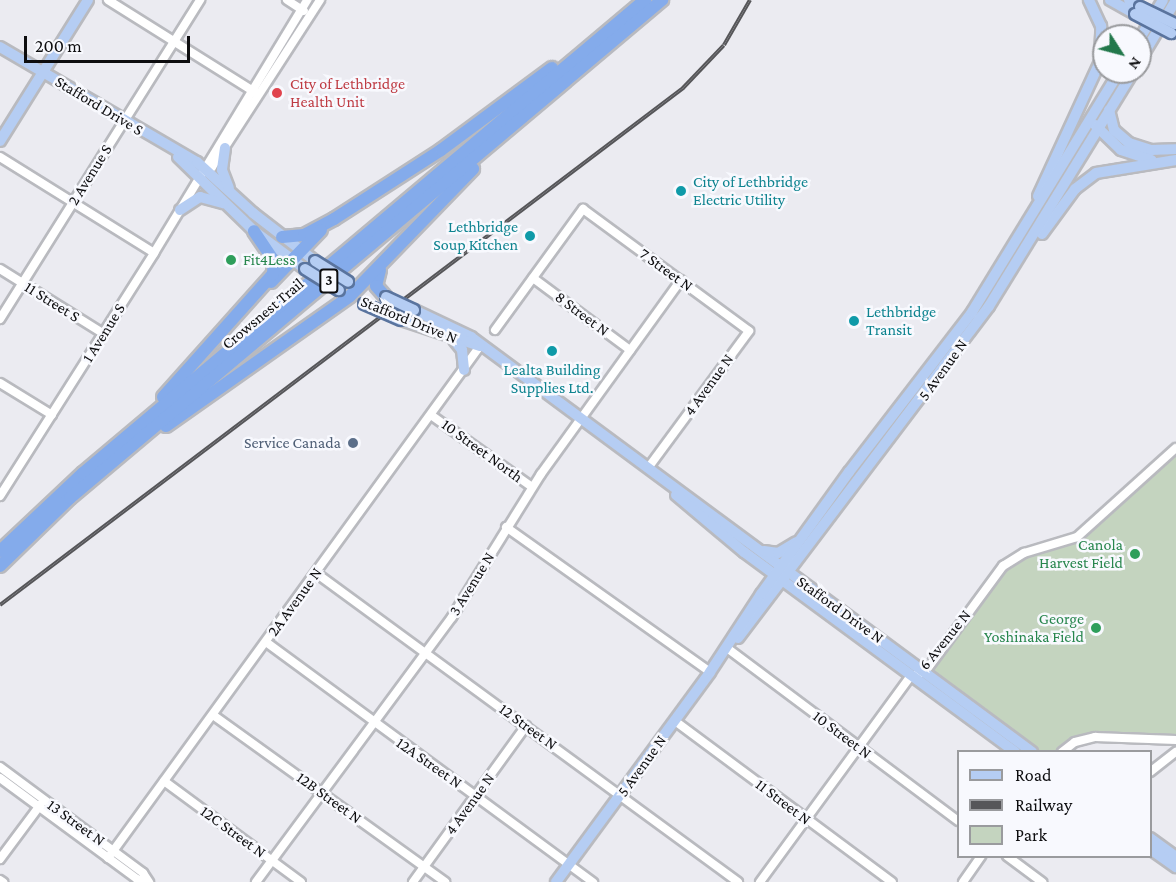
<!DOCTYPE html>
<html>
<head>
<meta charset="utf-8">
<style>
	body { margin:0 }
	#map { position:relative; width:1176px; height:882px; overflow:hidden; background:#ebebf1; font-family:"Crimson Pro",serif }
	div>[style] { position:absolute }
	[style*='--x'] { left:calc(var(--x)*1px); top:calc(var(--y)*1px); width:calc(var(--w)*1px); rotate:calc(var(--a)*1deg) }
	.green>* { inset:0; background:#c4d4bf }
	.roads { filter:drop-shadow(2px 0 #b9babf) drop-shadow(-2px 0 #b9babf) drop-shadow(0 2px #b9babf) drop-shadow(0 -2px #b9babf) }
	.minor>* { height:8px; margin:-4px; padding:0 4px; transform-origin:4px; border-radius:4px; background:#fff }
	.major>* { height:10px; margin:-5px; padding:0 5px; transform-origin:5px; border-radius:5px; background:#b5cdf3 }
	.highway>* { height:12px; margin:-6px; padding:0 6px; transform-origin:6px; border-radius:6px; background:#84abeb }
	.rail>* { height:4px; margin-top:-2px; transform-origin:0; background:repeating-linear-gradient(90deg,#f8f9fe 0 4.5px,#565659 0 9px); box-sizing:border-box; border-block:2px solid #565659 }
	.bridges { filter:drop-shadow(2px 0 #5a749e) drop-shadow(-2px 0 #5a749e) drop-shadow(0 2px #5a749e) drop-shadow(0 -2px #5a749e) }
	.major-bridge>* { height:10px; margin:-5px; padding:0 5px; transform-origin:5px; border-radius:5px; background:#b5cdf3 }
	.dots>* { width:16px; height:16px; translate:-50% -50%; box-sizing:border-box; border:3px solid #f8f9fe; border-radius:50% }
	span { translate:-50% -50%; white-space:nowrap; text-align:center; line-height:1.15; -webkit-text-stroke:5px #f8f9fe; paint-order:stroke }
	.shield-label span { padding:2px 4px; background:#f8f9fe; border:2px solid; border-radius:4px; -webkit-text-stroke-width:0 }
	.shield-label { font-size:15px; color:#0d0d0f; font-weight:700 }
	.health-label { font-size:16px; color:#be3a42 }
	.left { translate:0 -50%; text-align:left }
	.street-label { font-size:16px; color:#0d0d0f }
	.culture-label { font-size:16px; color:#0d838f }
	.right { translate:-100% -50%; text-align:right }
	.leisure-label { font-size:16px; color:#27864d }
	.service-label { font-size:16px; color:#4e5e75 }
	.legend { position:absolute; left:957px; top:750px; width:195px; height:108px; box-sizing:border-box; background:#f8f9fe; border:2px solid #9a9b9e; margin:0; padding:8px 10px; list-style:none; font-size:18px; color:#0d0d0f }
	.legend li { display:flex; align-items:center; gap:12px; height:30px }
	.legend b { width:30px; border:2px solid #9a9b9e }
	.north { position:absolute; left:1092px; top:24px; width:60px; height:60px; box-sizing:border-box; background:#f8f9fe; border:2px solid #9a9b9e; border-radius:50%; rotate:126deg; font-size:16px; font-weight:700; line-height:24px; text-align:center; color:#0d0d0f }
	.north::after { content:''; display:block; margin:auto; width:21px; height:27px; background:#22784b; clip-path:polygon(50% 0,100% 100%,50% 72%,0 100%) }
	.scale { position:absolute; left:24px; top:36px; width:166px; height:27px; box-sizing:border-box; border:3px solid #0d0d0f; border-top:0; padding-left:8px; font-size:18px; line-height:21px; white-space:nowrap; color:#0d0d0f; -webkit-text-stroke:4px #f8f9fe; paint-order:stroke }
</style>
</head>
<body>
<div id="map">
	<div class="green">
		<i style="clip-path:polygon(1176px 448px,1176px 740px,1095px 737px,1062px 751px,1032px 751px,925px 672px,1013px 559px,1065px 542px)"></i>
	</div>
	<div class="roads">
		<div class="minor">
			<i style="--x:108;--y:0;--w:175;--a:32.1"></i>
			<i style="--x:287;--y:0;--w:20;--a:33"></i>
			<i style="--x:0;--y:157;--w:181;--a:31.9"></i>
			<i style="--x:206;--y:169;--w:6;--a:-18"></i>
			<i style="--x:212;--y:167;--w:199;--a:-57.1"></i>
			<i style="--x:0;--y:269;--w:123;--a:32"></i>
			<i style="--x:533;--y:278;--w:121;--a:36.6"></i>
			<i style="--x:0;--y:319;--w:377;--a:-57.9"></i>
			<i style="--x:495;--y:330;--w:150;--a:-54"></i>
			<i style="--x:583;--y:209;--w:206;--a:36.3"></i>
			<i style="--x:749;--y:331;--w:170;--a:126.4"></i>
			<i style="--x:0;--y:383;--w:61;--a:31.6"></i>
			<i style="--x:431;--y:415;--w:124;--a:35.5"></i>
			<i style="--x:0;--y:496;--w:288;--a:-57.6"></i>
			<i style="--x:154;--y:253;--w:296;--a:-58.8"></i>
			<i style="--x:506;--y:527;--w:250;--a:35.4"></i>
			<i style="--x:316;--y:573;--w:523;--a:36.21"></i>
			<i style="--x:266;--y:642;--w:406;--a:36.3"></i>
			<i style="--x:727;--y:648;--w:289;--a:36.8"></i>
			<i style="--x:213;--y:715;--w:286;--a:35.7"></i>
			<i style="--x:675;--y:721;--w:270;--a:36.6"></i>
			<i style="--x:1062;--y:752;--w:16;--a:-38"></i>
			<i style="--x:1075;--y:742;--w:21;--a:-14"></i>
			<i style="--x:1095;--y:737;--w:81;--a:2.1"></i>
			<i style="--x:0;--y:767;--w:178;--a:36.5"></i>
			<i style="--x:143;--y:873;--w:11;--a:56"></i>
			<i style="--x:1150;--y:772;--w:33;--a:-38"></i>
			<i style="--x:0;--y:778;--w:170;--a:36.4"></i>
			<i style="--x:137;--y:879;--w:10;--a:17"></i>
			<i style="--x:164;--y:781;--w:170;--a:36.4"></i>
			<i style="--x:1007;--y:856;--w:44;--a:36.6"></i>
			<i style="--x:108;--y:858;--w:633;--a:-54"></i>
			<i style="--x:0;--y:859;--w:69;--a:-53.3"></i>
			<i style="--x:0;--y:880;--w:4;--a:34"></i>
			<i style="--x:256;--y:882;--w:330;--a:-53.5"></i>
			<i style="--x:452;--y:617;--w:168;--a:-58.1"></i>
			<i style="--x:541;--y:474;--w:239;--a:-54.2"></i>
			<i style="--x:413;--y:882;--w:193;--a:-54.1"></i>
			<i style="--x:760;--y:882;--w:255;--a:-53.8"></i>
			<i style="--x:911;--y:676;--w:15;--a:-16"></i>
			<i style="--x:925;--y:672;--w:132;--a:-53.7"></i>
			<i style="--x:1003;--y:566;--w:25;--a:-32"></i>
			<i style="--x:1024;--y:553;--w:55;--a:-16.8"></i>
			<i style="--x:1077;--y:537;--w:133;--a:-42"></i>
			<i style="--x:963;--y:882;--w:32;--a:-55"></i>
		</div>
		<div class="major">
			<i style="--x:1110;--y:0;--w:29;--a:29"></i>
			<i style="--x:1129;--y:0;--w:13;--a:32"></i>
			<i style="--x:1140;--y:38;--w:44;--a:-58.8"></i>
			<i style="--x:0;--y:47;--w:228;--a:30.3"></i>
			<i style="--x:197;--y:162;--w:76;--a:42.3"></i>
			<i style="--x:253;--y:213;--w:78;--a:37.7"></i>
			<i style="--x:1140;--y:60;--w:70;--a:-59"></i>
			<i style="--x:1109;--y:110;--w:21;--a:76"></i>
			<i style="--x:1114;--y:130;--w:20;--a:41"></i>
			<i style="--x:1129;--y:143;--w:23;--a:18"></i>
			<i style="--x:1151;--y:150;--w:25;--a:-2"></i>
			<i style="--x:1095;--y:125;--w:36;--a:44"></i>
			<i style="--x:1121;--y:150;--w:32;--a:18"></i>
			<i style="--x:0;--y:141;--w:166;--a:-58"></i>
			<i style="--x:225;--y:148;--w:22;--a:98"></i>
			<i style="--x:222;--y:170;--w:19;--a:69"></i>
			<i style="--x:178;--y:157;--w:106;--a:44.2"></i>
			<i style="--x:254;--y:231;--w:64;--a:36.7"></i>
			<i style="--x:1038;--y:196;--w:148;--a:-65.2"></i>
			<i style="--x:1100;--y:62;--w:36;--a:-88"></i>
			<i style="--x:1101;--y:26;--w:29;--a:-115"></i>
			<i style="--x:180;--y:210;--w:24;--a:-33"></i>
			<i style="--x:200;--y:197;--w:24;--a:15"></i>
			<i style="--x:1042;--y:234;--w:56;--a:-53.7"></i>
			<i style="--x:1075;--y:189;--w:26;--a:-37"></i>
			<i style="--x:1096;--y:173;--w:81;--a:-9.2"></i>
			<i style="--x:414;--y:310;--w:63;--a:25.3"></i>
			<i style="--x:471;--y:337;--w:698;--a:36.49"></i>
			<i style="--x:401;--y:320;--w:83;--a:18.2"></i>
			<i style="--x:454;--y:340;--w:13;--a:51"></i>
			<i style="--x:462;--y:350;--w:20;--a:84"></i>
			<i style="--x:676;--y:495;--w:89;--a:40"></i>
			<i style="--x:744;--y:552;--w:337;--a:36.4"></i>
			<i style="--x:764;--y:551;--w:14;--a:8"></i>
			<i style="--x:778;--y:553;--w:21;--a:-31"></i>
			<i style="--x:738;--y:638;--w:416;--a:-52.9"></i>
			<i style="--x:989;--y:306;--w:275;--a:-58.4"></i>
			<i style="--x:1150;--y:838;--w:32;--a:36"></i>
			<i style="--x:1150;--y:849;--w:32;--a:35"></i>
			<i style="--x:556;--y:882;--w:260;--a:-53.7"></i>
			<i style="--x:710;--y:672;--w:93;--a:-56.8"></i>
			<i style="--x:761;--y:594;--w:150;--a:-54.2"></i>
			<i style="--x:849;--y:472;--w:202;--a:-52.4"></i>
			<i style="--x:972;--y:312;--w:281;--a:-58.5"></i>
		</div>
		<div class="highway">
			<i style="--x:282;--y:237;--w:22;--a:-5"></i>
			<i style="--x:304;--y:235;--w:34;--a:-28"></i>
			<i style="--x:334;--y:219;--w:127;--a:-32.8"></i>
			<i style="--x:441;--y:150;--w:138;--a:-36.5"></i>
			<i style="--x:380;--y:270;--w:16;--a:104"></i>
			<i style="--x:376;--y:286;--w:15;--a:48"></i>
			<i style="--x:271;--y:282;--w:72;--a:-46.1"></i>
			<i style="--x:163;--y:397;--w:165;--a:-48.2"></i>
			<i style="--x:273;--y:274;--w:13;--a:-86"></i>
			<i style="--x:274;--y:261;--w:36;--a:-124"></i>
			<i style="--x:166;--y:426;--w:225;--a:-35.2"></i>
			<i style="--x:350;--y:296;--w:177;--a:-45.9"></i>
			<i style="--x:0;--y:551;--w:114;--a:-43.2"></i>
			<i style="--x:83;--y:473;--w:735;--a:-40.09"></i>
			<i style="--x:0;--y:566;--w:98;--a:-44.2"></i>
			<i style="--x:70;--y:498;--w:774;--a:-40.07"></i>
		</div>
	</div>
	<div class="rail">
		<i style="--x:0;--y:605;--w:857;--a:-37.12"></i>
		<i style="--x:683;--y:88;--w:59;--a:-46.4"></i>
		<i style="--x:724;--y:45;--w:52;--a:-60"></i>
	</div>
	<div class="bridges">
		<div class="major-bridge">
			<i style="--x:1140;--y:7;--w:39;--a:26"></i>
			<i style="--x:1135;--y:14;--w:41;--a:27.8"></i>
			<i style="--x:315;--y:261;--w:39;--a:32"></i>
			<i style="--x:305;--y:269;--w:40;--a:32"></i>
			<i style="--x:386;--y:297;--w:31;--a:25"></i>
			<i style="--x:364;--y:304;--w:40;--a:23.4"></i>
		</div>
	</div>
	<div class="dots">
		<i style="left:277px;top:93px;background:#e0444e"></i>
		<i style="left:681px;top:191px;background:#0f9aa8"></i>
		<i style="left:530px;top:236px;background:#0f9aa8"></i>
		<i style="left:231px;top:260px;background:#2e9e5b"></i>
		<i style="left:854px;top:321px;background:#0f9aa8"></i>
		<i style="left:552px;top:351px;background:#0f9aa8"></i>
		<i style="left:353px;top:443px;background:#5c6f8a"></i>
		<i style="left:1135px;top:554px;background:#2e9e5b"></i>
		<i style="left:1096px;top:628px;background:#2e9e5b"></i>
	</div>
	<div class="shield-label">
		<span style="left:329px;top:281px">3</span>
	</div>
	<div class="health-label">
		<span class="left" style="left:290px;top:93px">City of Lethbridge<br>Health Unit</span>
	</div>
	<div class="street-label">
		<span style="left:99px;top:106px;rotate:31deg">Stafford Drive S</span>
		<span style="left:90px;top:175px;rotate:-58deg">2 Avenue S</span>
		<span style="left:666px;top:270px;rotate:36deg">7 Street N</span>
		<span style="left:52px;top:302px;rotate:32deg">11 Street S</span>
		<span style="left:263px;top:314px;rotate:-40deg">Crowsnest Trail</span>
		<span style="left:582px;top:314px;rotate:37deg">8 Street N</span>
		<span style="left:409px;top:320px;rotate:22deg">Stafford Drive N</span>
		<span style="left:104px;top:333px;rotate:-58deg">1 Avenue S</span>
		<span style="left:943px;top:370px;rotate:-54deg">5 Avenue N</span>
		<span style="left:709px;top:385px;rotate:-54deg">4 Avenue N</span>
		<span style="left:482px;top:451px;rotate:36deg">10 Street North</span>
		<span style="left:472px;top:584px;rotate:-58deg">3 Avenue N</span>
		<span style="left:295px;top:602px;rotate:-54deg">2A Avenue N</span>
		<span style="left:840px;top:610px;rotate:36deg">Stafford Drive N</span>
		<span style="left:945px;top:640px;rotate:-51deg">6 Avenue N</span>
		<span style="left:528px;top:727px;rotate:36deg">12 Street N</span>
		<span style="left:842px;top:735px;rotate:37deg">10 Street N</span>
		<span style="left:429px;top:763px;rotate:35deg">12A Street N</span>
		<span style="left:642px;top:766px;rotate:-54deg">5 Avenue N</span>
		<span style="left:329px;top:798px;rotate:36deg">12B Street N</span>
		<span style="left:783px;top:802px;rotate:37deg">11 Street N</span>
		<span style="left:470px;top:804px;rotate:-54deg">4 Avenue N</span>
		<span style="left:76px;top:823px;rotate:36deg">13 Street N</span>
		<span style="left:233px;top:832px;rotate:36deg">12C Street N</span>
	</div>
	<div class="culture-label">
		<span class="left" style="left:693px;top:191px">City of Lethbridge<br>Electric Utility</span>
		<span class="right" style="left:518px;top:236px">Lethbridge<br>Soup Kitchen</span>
		<span class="left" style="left:866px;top:321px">Lethbridge<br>Transit</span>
		<span style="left:552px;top:379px">Lealta Building<br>Supplies Ltd.</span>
	</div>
	<div class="leisure-label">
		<span class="left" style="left:243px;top:260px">Fit4Less</span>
		<span class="right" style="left:1123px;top:554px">Canola<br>Harvest Field</span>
		<span class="right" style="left:1084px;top:628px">George<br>Yoshinaka Field</span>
	</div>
	<div class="service-label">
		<span class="right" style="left:341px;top:443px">Service Canada</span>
	</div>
	<ul class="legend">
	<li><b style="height:8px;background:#b5cdf3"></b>Road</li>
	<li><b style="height:8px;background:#565659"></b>Railway</li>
	<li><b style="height:16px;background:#c4d4bf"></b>Park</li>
	</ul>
	<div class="north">N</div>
	<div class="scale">200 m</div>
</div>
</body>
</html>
